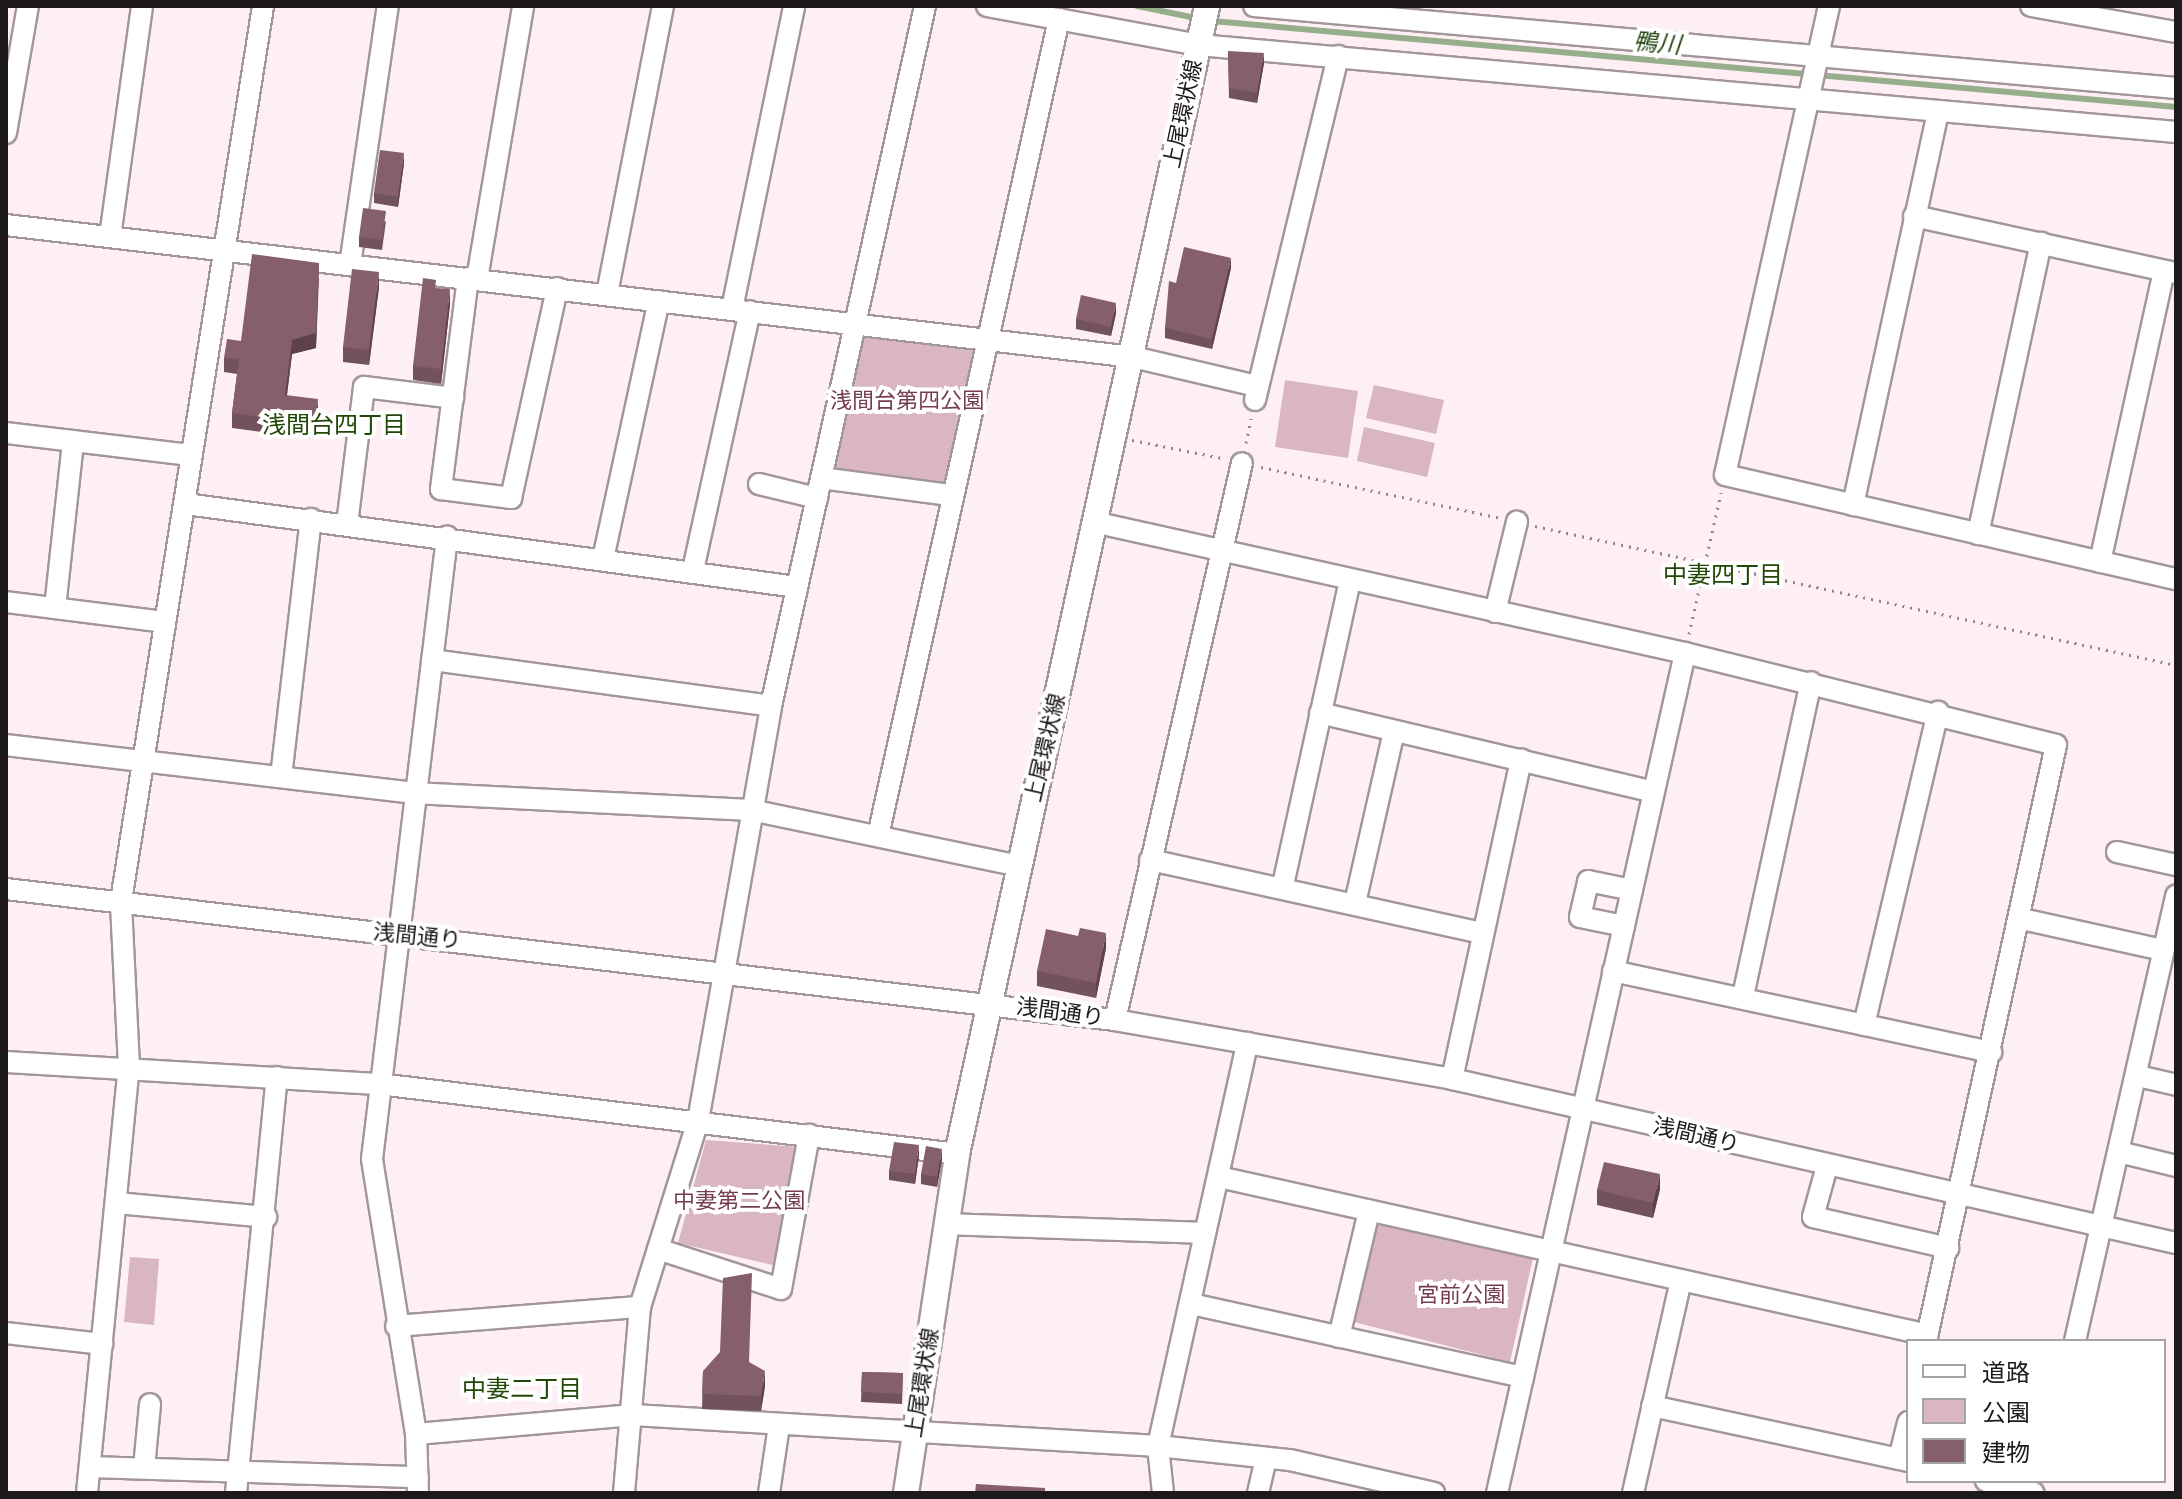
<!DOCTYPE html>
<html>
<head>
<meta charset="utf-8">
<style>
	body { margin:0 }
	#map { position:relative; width:2182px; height:1499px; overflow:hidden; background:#fdeff3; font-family:"Nunito Sans","Noto Sans JP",sans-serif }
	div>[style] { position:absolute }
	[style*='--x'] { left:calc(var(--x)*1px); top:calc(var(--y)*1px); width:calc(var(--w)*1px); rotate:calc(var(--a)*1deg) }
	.green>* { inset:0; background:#d9b6c1 }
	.stream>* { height:6px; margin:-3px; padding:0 3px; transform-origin:3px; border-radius:3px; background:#97ae8d }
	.path>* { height:3px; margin-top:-1.5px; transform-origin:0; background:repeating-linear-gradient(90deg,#8f8689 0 2px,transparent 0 8px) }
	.roads { filter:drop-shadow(2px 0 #a29699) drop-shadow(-2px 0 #a29699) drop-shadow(0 2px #a29699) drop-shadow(0 -2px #a29699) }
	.minor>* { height:20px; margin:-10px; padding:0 10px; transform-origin:10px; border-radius:10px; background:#fff }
	.major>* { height:24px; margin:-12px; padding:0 12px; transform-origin:12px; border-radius:12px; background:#fff }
	.wall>* { inset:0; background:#72525c }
	.shaded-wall>* { inset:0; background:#5d424b }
	.building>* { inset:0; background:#855f6b }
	span { translate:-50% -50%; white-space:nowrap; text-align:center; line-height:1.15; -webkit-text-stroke:8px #fff; paint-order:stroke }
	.street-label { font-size:22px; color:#1e191b }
	.park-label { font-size:22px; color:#763d51 }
	.water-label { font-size:24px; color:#254414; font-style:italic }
	.neighbourhood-label { font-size:24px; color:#224808 }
	.frame { position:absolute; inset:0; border:8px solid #1e191b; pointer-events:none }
	.legend { position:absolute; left:1906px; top:1339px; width:260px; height:144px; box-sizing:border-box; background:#fff; border:2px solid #a5a3a4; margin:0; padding:10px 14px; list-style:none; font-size:24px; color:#1e191b }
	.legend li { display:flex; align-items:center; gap:16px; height:40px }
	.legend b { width:40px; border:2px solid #a5a3a4 }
</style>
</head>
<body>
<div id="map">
	<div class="green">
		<i style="clip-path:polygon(862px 332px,979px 348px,948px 490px,833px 475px)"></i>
		<i style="clip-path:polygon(1285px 380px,1358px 391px,1348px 458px,1275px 447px)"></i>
		<i style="clip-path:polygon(1374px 385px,1444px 400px,1436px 434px,1366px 418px)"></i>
		<i style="clip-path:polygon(1364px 427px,1435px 443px,1427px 477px,1357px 461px)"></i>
		<i style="clip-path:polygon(706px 1140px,799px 1147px,777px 1266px,678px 1243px)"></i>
		<i style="clip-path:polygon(1374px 1224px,1533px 1258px,1510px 1362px,1350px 1321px)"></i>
		<i style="clip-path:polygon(130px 1257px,159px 1259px,154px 1325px,124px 1322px)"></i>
	</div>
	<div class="stream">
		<i style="--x:1137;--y:6;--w:65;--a:11.5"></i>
		<i style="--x:1212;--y:21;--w:968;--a:5.1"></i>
	</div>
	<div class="path">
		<i style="--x:1132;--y:440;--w:92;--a:11.3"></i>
		<i style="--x:1246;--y:443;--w:25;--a:-78"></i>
		<i style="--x:1261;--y:467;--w:244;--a:12"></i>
		<i style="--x:1535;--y:526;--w:656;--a:12.24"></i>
		<i style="--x:1689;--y:634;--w:145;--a:-77.2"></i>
	</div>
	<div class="roads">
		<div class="minor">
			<i style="--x:987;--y:6;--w:216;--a:10.4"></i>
			<i style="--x:1199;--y:45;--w:981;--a:5.09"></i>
			<i style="--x:1254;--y:6;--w:926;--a:5.08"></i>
			<i style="--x:1829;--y:6;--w:480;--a:102.5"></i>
			<i style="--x:1725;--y:475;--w:463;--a:13"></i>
			<i style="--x:2031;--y:6;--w:147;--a:10.2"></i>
			<i style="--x:6;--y:133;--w:129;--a:-80.2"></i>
			<i style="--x:1914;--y:216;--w:268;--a:12.3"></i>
			<i style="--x:6;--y:225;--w:1135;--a:6.68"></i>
			<i style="--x:1133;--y:357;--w:127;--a:13.2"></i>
			<i style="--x:110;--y:237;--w:233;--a:-82.1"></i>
			<i style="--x:350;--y:265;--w:262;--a:-81.7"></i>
			<i style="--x:468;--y:278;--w:213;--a:97.3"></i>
			<i style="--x:441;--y:489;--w:71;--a:7.3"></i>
			<i style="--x:511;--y:498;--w:215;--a:-77.6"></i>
			<i style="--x:477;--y:279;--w:277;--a:-80.4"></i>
			<i style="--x:607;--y:294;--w:293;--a:-79"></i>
			<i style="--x:732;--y:309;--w:309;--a:-78.4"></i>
			<i style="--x:1255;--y:400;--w:354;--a:-76.4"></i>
			<i style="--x:6;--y:433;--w:186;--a:6.8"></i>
			<i style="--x:821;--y:478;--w:130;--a:7.5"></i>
			<i style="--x:759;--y:484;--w:60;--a:13.6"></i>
			<i style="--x:186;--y:504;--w:617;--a:7.74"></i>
			<i style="--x:1853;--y:505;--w:402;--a:-77.8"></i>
			<i style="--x:1098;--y:523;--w:601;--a:12.49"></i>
			<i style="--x:1685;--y:653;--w:382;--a:13.9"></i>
			<i style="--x:2056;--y:745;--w:610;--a:102.3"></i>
			<i style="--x:347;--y:524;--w:138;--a:-82.9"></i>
			<i style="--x:364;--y:387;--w:90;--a:7"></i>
			<i style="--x:1978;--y:534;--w:298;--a:-77.8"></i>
			<i style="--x:603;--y:559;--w:264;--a:-77.8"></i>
			<i style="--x:2100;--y:562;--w:298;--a:-77.6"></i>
			<i style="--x:693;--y:570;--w:265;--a:-77.6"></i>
			<i style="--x:6;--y:602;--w:159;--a:7.2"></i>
			<i style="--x:55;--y:608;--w:168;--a:-83.8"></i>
			<i style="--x:1495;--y:612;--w:93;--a:-76.3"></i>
			<i style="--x:432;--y:660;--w:342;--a:7.7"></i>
			<i style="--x:1320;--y:713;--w:340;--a:13.3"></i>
			<i style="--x:6;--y:745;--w:410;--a:6.7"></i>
			<i style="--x:413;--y:793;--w:338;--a:2.9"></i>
			<i style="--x:751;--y:810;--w:274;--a:11.8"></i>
			<i style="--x:281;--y:777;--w:260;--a:-83.4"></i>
			<i style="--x:878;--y:836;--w:837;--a:-77.51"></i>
			<i style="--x:2117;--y:852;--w:60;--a:12.4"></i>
			<i style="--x:1150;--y:860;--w:340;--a:12.4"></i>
			<i style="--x:1283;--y:885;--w:312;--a:-77.6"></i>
			<i style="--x:6;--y:889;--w:1117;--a:6.74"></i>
			<i style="--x:1115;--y:1020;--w:342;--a:9.9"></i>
			<i style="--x:1452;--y:1079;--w:742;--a:12.76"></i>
			<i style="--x:1355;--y:903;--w:175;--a:-77.2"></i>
			<i style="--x:2022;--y:919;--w:144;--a:12.4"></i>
			<i style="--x:1624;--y:926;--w:45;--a:-168.4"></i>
			<i style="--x:1580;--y:917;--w:37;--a:-77"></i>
			<i style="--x:1588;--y:881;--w:45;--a:11.6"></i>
			<i style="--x:1613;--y:971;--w:387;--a:12.1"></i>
			<i style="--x:1743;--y:996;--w:321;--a:-77.8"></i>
			<i style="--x:1115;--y:1020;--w:571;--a:-77.16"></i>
			<i style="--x:1864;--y:1025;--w:322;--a:-76.7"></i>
			<i style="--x:6;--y:1062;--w:374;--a:3.4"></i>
			<i style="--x:379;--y:1084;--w:574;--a:6.9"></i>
			<i style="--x:2138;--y:1076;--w:39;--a:13"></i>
			<i style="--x:1452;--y:1079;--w:327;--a:-77.8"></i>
			<i style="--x:2119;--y:1152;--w:59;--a:13.8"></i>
			<i style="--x:1827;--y:1166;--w:53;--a:105.4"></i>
			<i style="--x:1813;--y:1217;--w:139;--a:12.9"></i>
			<i style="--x:1219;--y:1177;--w:726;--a:12.56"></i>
			<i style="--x:116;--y:1203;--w:151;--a:5.3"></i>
			<i style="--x:947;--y:1224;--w:257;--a:2"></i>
			<i style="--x:658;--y:1249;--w:129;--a:18"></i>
			<i style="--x:781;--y:1289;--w:157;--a:-79.7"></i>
			<i style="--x:1191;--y:1304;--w:340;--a:12.4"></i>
			<i style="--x:396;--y:1326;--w:245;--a:-4.5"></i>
			<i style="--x:6;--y:1333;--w:97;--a:6.5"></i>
			<i style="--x:1339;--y:1337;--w:130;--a:-76.6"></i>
			<i style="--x:2075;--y:1341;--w:457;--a:-77.2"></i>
			<i style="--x:1652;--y:1406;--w:262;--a:12.1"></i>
			<i style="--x:416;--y:1434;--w:218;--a:-5"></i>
			<i style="--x:633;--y:1415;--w:526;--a:3.38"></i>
			<i style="--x:1158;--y:1446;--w:133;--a:6.1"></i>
			<i style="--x:1290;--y:1460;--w:148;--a:12.9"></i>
			<i style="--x:1899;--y:1459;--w:38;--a:-76"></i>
			<i style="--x:91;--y:1467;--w:327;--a:1.8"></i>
			<i style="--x:144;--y:1468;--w:64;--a:-84.6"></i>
			<i style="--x:1986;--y:1481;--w:49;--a:14"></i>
			<i style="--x:87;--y:1493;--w:428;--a:-84.4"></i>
			<i style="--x:129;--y:1067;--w:166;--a:-92.8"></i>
			<i style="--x:121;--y:901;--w:906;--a:-80.98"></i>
			<i style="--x:236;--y:1493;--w:418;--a:-84.4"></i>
			<i style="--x:418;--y:1493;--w:59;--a:-91.9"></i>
			<i style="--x:416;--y:1434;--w:278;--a:-99.1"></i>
			<i style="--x:372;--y:1159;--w:627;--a:-83.12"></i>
			<i style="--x:624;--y:1493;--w:187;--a:-85.1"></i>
			<i style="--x:640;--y:1307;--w:195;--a:-72.7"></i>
			<i style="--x:698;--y:1121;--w:421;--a:-80"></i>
			<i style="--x:771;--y:706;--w:717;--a:-77.59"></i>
			<i style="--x:769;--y:1493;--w:69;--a:-81.6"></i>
			<i style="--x:1163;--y:1493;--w:47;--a:-96.1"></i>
			<i style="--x:1158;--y:1446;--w:413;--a:-77.5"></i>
			<i style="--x:1258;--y:1493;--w:36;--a:-77"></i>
			<i style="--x:1497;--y:1493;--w:861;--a:-77.38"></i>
			<i style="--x:1633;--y:1493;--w:218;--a:-77.3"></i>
		</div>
		<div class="major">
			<i style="--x:906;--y:1493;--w:343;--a:-81.4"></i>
			<i style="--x:957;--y:1154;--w:1175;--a:-77.71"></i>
		</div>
	</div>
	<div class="wall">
		<i style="clip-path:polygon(1228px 51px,1264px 63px,1257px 103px,1229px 98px)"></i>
		<i style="clip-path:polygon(404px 163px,398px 207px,374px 203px,374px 193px)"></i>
		<i style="clip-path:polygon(386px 221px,382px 250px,359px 247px,359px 237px)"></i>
		<i style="clip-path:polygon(1231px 268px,1212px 349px,1165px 338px,1165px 328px,1176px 283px)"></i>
		<i style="clip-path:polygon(319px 278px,316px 348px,292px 354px,287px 395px,318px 414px,315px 439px,232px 428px,232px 413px,237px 374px,224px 372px,224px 358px,241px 341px)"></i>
		<i style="clip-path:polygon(379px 287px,369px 365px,343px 362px,343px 347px)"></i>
		<i style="clip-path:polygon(436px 288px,450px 304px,441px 384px,413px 380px,413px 366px)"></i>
		<i style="clip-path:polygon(1116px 313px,1111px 336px,1076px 329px,1076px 319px)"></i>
		<i style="clip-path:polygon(1106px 948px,1096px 998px,1037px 986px,1037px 971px)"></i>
		<i style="clip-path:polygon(919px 1155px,915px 1184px,889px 1180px,889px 1171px)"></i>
		<i style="clip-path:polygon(942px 1159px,937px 1187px,921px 1184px,921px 1174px)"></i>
		<i style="clip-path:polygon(1660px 1189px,1653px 1218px,1597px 1205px,1597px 1190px)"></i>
		<i style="clip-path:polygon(749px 1363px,765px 1386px,761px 1411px,702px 1409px,703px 1371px)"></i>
		<i style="clip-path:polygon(862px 1372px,903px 1373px,902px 1404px,861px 1402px)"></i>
	</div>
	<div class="shaded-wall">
		<i style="clip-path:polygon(1264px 53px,1264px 63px,1257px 103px,1257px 93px)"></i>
		<i style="clip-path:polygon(404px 153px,404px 163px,398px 207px,398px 197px)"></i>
		<i style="clip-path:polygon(1231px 258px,1231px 268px,1212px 349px,1212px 339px)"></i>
		<i style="clip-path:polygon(319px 263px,316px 348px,292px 354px,285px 410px,285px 395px,292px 340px)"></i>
		<i style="clip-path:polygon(379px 272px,379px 287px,369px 365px,369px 350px)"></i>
		<i style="clip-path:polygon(450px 289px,450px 304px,441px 384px,441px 369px)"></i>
		<i style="clip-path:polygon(1116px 303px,1116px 313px,1111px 336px,1111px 327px)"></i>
		<i style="clip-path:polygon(318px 399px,318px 414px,315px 439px,315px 424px)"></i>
		<i style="clip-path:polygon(1106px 933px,1106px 948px,1096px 998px,1096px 983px)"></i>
		<i style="clip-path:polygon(919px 1145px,919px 1155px,915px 1184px,915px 1174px)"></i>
		<i style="clip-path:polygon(942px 1149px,942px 1159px,937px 1187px,937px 1177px)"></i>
		<i style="clip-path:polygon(1660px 1174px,1660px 1189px,1653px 1218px,1653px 1203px)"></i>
		<i style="clip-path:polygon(765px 1371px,765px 1386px,761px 1411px,761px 1396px)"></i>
	</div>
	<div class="building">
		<i style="clip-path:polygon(1228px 51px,1264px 53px,1257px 93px,1229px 88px)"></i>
		<i style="clip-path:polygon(380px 150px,404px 153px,398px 197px,374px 193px)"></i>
		<i style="clip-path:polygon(363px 208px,386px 211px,382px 240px,359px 237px)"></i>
		<i style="clip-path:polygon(1184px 247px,1231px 258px,1212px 339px,1165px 328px,1169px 281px,1176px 283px)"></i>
		<i style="clip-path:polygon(252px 254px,319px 263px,316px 333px,292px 340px,285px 395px,318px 399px,315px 424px,232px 413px,239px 359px,224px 358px,227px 339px,241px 341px)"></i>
		<i style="clip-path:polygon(352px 269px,379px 272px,369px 350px,343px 347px)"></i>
		<i style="clip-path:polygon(423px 278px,436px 280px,435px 288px,450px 289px,441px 369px,413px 366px)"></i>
		<i style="clip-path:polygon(1081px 295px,1116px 303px,1111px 327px,1076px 319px)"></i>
		<i style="clip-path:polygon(1080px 928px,1106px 933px,1096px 983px,1037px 971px,1046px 929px,1078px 936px)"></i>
		<i style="clip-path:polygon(894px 1142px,919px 1145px,915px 1174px,889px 1171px)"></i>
		<i style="clip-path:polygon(926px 1146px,942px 1149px,937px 1177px,921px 1174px)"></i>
		<i style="clip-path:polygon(1604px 1162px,1660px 1174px,1653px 1203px,1597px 1190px)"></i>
		<i style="clip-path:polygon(752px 1273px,749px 1362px,765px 1371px,761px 1396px,702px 1394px,703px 1371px,720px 1352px,723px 1278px)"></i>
		<i style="clip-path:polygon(862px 1372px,903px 1373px,902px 1394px,861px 1392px)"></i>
		<i style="clip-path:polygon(976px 1484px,1045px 1488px,1045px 1493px,975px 1493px)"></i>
	</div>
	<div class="street-label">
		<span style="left:1184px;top:114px;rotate:-78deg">上尾環状線</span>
		<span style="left:1046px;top:748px;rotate:-77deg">上尾環状線</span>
		<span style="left:417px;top:937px;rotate:6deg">浅間通り</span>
		<span style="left:1060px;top:1013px;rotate:8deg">浅間通り</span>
		<span style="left:1696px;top:1136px;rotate:13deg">浅間通り</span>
		<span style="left:923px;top:1383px;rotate:-81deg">上尾環状線</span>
	</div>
	<div class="park-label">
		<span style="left:907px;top:402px">浅間台第四公園</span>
		<span style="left:739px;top:1202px">中妻第二公園</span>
		<span style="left:1461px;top:1296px">宮前公園</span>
	</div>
	<div class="water-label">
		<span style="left:1657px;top:44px;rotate:5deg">鴨川</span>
	</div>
	<div class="neighbourhood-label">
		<span style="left:334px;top:426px">浅間台四丁目</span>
		<span style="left:1723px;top:576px">中妻四丁目</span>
		<span style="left:522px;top:1390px">中妻二丁目</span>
	</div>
	<div class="frame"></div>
	<ul class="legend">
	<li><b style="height:10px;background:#fff"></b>道路</li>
	<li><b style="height:22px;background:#d9b6c1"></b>公園</li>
	<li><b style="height:22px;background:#855f6b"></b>建物</li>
	</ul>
</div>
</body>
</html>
